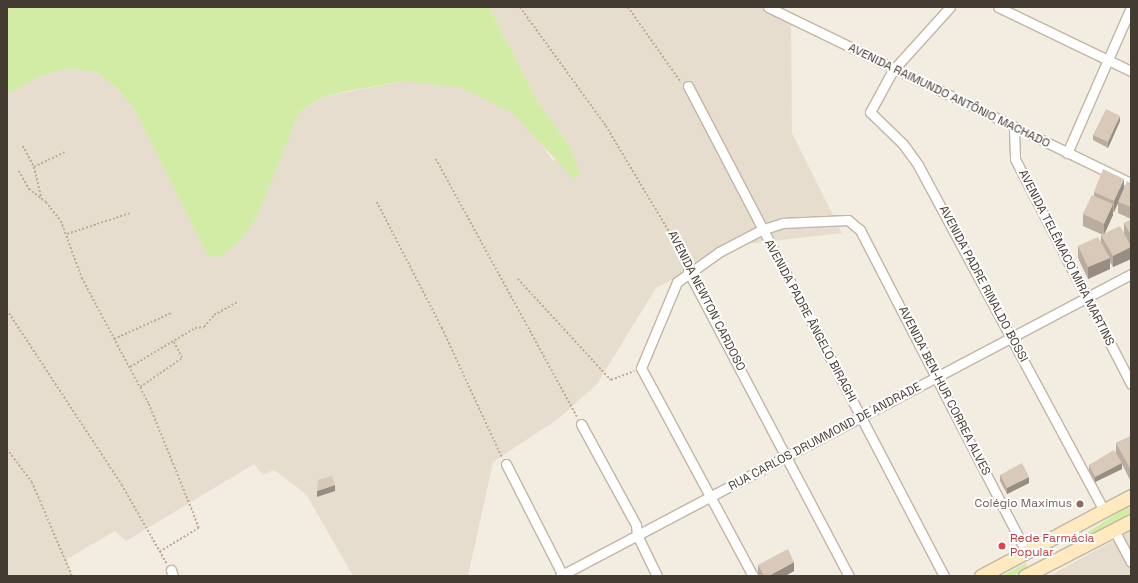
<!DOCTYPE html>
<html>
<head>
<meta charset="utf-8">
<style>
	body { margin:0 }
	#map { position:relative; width:1138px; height:583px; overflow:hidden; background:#f3ece1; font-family:"Space Grotesk",sans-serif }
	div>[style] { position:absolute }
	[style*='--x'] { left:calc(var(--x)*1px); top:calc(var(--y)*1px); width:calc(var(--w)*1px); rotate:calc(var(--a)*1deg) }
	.residential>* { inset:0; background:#e7ddcf }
	.green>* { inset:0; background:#d2eca5 }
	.path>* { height:1.5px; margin-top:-0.75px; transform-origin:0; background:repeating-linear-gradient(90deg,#c2ad93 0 2px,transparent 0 4px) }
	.roads { filter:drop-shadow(1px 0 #c1b6a6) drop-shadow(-1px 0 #c1b6a6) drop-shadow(0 1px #c1b6a6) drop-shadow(0 -1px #c1b6a6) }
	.street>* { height:9px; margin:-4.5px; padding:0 4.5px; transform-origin:4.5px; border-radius:4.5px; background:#fff }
	.secondary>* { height:13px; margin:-6.5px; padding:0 6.5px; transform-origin:6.5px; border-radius:6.5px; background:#ffeabf }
	.wall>* { inset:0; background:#baad9f }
	.shaded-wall>* { inset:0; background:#978d82 }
	.building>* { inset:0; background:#d8c9b9 }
	.dots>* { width:11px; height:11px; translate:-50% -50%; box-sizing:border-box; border:2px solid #fff; border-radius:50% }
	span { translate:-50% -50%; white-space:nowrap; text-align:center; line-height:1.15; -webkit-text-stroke:4px #fff; paint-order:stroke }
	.street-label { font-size:12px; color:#443b32 }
	.education-label { font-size:12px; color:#785e54 }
	.right { translate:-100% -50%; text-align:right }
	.health-label { font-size:12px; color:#be3a42 }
	.left { translate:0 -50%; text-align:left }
	.frame { position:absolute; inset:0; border:8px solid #443b32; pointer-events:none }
</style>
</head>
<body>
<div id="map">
	<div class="residential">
		<i style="clip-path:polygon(489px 7px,774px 7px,791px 14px,792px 133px,842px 233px,739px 245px,656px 288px,597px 384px,558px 419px,493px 462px,468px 576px,353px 576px,306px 494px,274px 470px,263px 475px,254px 464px,126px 541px,115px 531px,67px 559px,73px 576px,7px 576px,7px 94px,41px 76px,68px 68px,96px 72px,118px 89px,135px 110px,208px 256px,220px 257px,288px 138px,299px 112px,322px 97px,404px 81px,434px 82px,460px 87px,511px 112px,532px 131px,553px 161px,570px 147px,537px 100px)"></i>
		<i style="clip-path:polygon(1131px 531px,1131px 576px,1052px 576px,1051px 575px)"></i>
	</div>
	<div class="green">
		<i style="clip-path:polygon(7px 7px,489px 7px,537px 100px,570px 147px,580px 174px,574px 179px,511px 112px,460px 87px,404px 81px,348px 91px,322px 97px,299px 112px,257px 217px,241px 240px,220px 257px,208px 256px,135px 110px,118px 89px,96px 72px,68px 68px,41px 76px,7px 94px)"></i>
		<i style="clip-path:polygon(1131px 504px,1131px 515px,1044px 561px)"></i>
		<i style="clip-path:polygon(1026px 563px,1027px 568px,1013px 576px,1001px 576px)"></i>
	</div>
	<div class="path">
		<i style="--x:520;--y:7;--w:147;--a:54.1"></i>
		<i style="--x:606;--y:126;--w:160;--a:59.1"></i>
		<i style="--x:628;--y:7;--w:92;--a:54.8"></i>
		<i style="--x:23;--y:146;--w:24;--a:62"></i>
		<i style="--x:34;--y:167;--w:33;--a:76"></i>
		<i style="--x:436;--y:159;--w:294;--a:61.3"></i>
		<i style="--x:34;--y:167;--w:34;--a:-26"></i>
		<i style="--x:19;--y:171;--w:21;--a:61"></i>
		<i style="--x:29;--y:189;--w:21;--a:37"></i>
		<i style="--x:46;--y:202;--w:24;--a:52"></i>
		<i style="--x:61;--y:221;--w:61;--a:69.8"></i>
		<i style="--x:82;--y:278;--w:143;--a:62"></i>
		<i style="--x:149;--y:404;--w:120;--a:67.9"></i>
		<i style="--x:194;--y:515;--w:14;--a:69"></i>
		<i style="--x:199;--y:528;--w:46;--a:148.4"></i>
		<i style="--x:377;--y:202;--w:142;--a:62.7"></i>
		<i style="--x:442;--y:328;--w:142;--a:65.1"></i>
		<i style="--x:67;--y:234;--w:66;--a:-18.4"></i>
		<i style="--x:518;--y:279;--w:137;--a:47.4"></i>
		<i style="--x:611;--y:380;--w:25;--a:-21"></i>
		<i style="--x:7;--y:310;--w:209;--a:56.7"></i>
		<i style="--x:122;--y:485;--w:91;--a:60.3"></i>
		<i style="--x:114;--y:339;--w:63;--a:-24.5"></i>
		<i style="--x:130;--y:367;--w:76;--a:-31"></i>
		<i style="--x:195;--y:328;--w:9;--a:-6"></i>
		<i style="--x:204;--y:327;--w:16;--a:-50"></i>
		<i style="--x:214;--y:315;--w:26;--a:-29"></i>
		<i style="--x:140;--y:387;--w:51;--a:-34.6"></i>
		<i style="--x:182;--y:358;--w:19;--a:-118"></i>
		<i style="--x:7;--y:449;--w:41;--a:52.9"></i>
		<i style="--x:32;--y:482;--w:102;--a:66.9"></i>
	</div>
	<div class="roads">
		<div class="street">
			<i style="--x:768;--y:7;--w:403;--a:25.9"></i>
			<i style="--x:950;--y:7;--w:85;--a:132.1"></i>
			<i style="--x:893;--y:70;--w:48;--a:118.7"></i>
			<i style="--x:870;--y:112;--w:46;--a:44.1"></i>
			<i style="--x:903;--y:144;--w:26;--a:54"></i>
			<i style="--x:918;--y:165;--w:392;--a:61.7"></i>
			<i style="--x:998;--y:7;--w:148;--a:25.7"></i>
			<i style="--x:688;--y:86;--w:553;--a:62.42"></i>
			<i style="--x:1014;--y:129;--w:30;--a:88"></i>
			<i style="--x:1015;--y:159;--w:253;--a:62.7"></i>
			<i style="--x:1067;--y:153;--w:159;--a:-66.3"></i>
			<i style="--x:688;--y:271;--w:345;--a:62.2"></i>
			<i style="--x:581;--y:424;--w:115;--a:61.4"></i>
			<i style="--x:636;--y:525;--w:10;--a:84"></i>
			<i style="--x:637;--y:535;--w:46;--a:64"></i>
			<i style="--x:506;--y:464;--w:126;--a:63"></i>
			<i style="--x:1114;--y:530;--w:36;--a:62"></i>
			<i style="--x:171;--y:570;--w:6;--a:72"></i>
			<i style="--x:560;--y:576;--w:646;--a:-27.87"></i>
			<i style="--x:753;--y:576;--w:236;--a:-118.3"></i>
			<i style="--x:641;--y:368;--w:93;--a:-67.3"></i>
			<i style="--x:677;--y:282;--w:52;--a:-35.5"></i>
			<i style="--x:719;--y:252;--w:47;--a:-27.6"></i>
			<i style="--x:761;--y:230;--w:22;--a:-18"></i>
			<i style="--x:782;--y:223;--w:66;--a:-2.6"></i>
			<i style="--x:848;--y:220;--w:16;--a:40"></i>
			<i style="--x:860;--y:230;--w:361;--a:62.7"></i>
		</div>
		<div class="secondary">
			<i style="--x:981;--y:576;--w:170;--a:-28.1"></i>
			<i style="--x:1025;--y:576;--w:119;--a:-27.4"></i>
		</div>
	</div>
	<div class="wall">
		<i style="clip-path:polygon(1120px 121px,1108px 148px,1093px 140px,1093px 135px)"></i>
		<i style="clip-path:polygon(1131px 183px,1131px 219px,1118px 213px,1118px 202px,1114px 212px,1113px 212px,1113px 215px,1104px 234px,1124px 234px,1124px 223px,1131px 220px,1131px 259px,1113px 267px,1110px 262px,1110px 269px,1088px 279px,1078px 258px,1078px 246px,1101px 242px,1101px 235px,1103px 235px,1083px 226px,1083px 214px,1094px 196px,1094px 192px,1124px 188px)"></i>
		<i style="clip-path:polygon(1131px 436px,1131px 482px,1122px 464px,1122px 469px,1095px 482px,1089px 470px,1089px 465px,1116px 454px,1116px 443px)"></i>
		<i style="clip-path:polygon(1000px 475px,1029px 483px,1007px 494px,1000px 481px)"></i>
		<i style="clip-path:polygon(758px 565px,794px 571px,785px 576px,759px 576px,758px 574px)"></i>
	</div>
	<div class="shaded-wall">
		<i style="clip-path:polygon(1120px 116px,1120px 121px,1108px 148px,1108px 142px)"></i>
		<i style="clip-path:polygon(1124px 179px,1124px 190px,1114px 212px,1114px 201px)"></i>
		<i style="clip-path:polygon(1113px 204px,1113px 215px,1104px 235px,1104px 224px)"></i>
		<i style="clip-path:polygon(1131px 247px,1131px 259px,1113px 267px,1113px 256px)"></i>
		<i style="clip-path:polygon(1110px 258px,1110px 269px,1088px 279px,1088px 267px)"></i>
		<i style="clip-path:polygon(1122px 463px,1122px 469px,1095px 482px,1095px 477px)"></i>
		<i style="clip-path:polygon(1029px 477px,1029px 483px,1007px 494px,1007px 488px)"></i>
		<i style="clip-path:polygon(335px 485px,335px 491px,317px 497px,317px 491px)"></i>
		<i style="clip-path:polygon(794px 562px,794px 571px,785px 576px,769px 576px)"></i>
	</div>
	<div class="building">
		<i style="clip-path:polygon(1106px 109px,1120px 116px,1108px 142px,1093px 135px)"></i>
		<i style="clip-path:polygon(1103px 169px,1124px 179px,1114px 201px,1094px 192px)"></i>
		<i style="clip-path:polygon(1127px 181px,1131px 183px,1131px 207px,1118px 202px)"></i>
		<i style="clip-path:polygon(1092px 195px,1113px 204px,1104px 224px,1083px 214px)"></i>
		<i style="clip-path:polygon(1131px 220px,1131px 235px,1124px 223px)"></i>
		<i style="clip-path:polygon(1120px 226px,1131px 246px,1131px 247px,1113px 256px,1101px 235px)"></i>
		<i style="clip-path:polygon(1098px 237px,1110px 258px,1088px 267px,1078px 246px)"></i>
		<i style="clip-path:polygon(1131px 436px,1131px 470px,1116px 443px)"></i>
		<i style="clip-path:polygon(1114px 450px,1122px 463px,1095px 477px,1089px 465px)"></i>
		<i style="clip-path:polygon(1022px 463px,1029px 477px,1007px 488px,1000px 475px)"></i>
		<i style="clip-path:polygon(332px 476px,335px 485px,317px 491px,318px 480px)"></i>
		<i style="clip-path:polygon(788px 549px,794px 562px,769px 576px,764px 576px,758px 565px)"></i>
	</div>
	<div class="dots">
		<i style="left:1080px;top:504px;background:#8d6e63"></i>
		<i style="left:1002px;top:546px;background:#e0444e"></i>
	</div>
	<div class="street-label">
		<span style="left:949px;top:96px;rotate:26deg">AVENIDA RAIMUNDO ANTÔNIO MACHADO</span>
		<span style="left:1066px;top:258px;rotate:63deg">AVENIDA TELÊMACO MIRA MARTINS</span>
		<span style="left:983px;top:284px;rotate:62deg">AVENIDA PADRE RINALDO BOSSI</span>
		<span style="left:706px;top:301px;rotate:63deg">AVENIDA NEWTON CARDOSO</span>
		<span style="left:810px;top:321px;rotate:62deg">AVENIDA PADRE ÂNGELO BIRAGHI</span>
		<span style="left:944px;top:391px;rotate:63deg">AVENIDA BEN-HUR CORREA ALVES</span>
		<span style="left:825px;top:437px;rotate:-28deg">RUA CARLOS DRUMMOND DE ANDRADE</span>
	</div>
	<div class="education-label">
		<span class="right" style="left:1072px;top:504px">Colégio Maximus</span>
	</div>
	<div class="health-label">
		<span class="left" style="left:1010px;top:546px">Rede Farmácia<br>Popular</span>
	</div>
	<div class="frame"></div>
</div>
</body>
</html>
